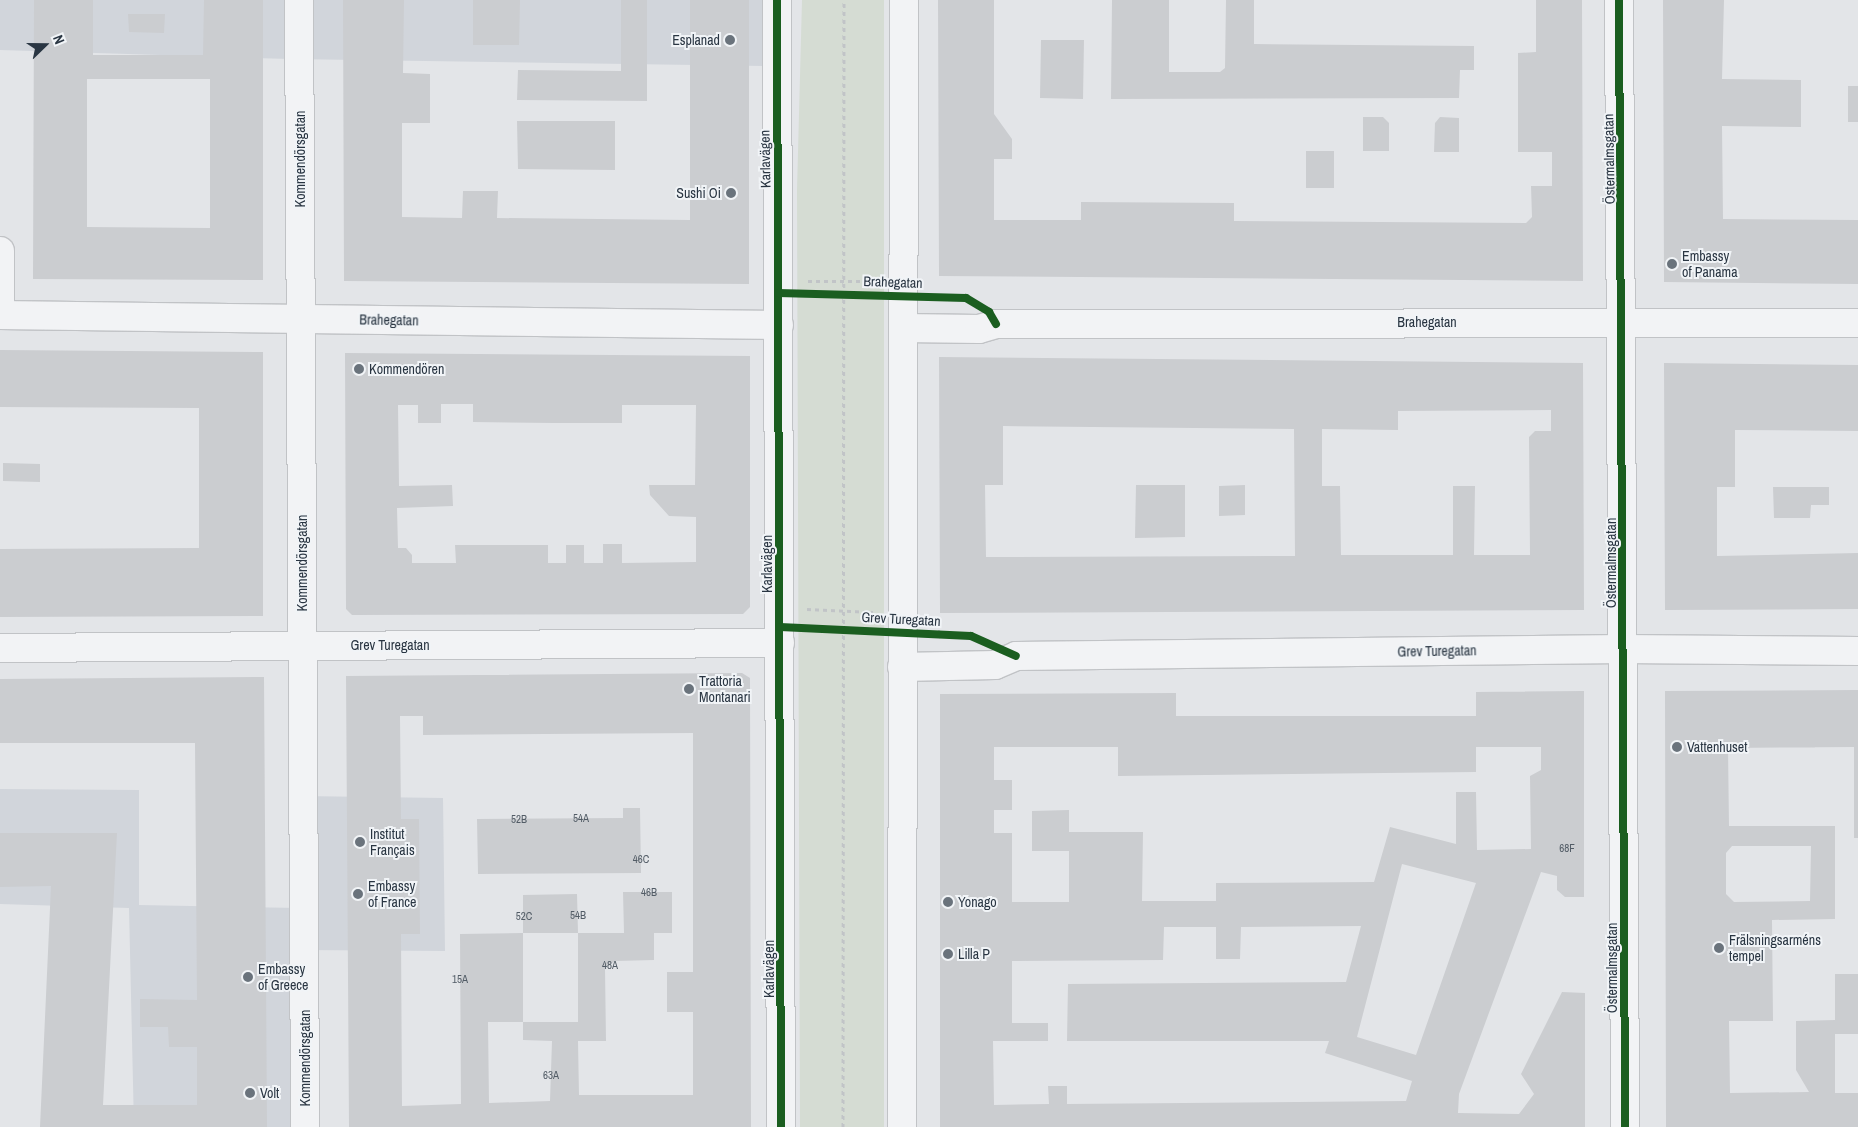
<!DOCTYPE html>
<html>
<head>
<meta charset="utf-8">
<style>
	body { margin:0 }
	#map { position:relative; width:1858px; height:1127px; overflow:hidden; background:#e3e5e8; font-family:"Archivo Narrow",sans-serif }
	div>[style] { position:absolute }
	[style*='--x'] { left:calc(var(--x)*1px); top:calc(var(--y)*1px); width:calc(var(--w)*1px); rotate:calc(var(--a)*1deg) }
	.built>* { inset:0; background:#d1d5db }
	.green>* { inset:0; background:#d5dcd3 }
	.building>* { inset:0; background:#cbcdd0 }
	.path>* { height:3px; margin-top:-1.5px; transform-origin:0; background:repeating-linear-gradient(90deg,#c1c4c7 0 4px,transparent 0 8px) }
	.roads { filter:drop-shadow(1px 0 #c1c3c6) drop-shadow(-1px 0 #c1c3c6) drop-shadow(0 1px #c1c3c6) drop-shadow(0 -1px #c1c3c6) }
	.minor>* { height:28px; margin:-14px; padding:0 14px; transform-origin:14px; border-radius:14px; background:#f2f3f5 }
	.cycleway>* { height:8px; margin:-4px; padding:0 4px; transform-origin:4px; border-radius:4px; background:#1b5e20 }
	.dots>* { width:14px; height:14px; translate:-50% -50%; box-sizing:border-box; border:2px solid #f1f4f7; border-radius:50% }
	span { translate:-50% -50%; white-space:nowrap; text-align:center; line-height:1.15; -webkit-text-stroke:4px #f1f4f7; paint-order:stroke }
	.number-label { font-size:11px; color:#525c66 }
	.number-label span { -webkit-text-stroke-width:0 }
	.poi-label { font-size:14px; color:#293542 }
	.right { translate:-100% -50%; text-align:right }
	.left { translate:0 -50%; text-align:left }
	.street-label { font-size:14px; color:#293542 }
	.north { position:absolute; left:20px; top:20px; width:50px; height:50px; -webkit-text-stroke:4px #f1f4f7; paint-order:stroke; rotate:68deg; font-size:14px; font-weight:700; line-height:20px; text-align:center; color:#293542 }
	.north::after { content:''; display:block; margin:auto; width:18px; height:22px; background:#293542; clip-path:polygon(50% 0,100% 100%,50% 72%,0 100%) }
</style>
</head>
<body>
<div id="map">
	<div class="built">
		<i style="clip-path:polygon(0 0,765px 0,767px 66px,290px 59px,0 50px)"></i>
		<i style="clip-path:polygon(0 789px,139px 790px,139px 905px,300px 908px,301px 796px,443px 798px,445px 951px,301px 950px,302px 1127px,134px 1127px,129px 908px,0 904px)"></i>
	</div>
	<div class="green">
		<i style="clip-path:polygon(802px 0,884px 0,884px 1127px,800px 1127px,797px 190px)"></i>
	</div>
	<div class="building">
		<i style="clip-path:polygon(evenodd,34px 0,93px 0,93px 55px,203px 55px,204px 0,263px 0,263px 280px,33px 279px,34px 0,87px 79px,210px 79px,210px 228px,87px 227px,87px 79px)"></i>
		<i style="clip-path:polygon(343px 0,404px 0,403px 73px,430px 74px,430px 123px,402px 123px,402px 217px,462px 218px,463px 191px,498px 191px,497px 218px,690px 220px,690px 0,749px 0,749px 284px,344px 281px)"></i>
		<i style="clip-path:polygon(473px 0,520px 0,519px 45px,473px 45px)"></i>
		<i style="clip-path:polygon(621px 0,647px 0,647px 101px,517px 100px,518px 70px,621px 71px)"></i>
		<i style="clip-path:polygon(938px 0,994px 0,994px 114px,1012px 139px,1012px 159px,994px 159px,994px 220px,1081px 220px,1081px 202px,1234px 203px,1234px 221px,1526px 223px,1532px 217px,1531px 186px,1552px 186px,1552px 152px,1518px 152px,1518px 53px,1536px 52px,1536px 0,1582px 0,1583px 281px,939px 276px)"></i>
		<i style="clip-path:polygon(1112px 0,1169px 0,1169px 72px,1220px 72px,1225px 68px,1226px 0,1254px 0,1254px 44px,1474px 46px,1474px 70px,1460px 70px,1459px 98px,1111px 99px)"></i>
		<i style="clip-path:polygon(1663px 0,1724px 0,1722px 79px,1801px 80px,1801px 127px,1722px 126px,1723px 219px,1858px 220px,1858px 284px,1664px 282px)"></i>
		<i style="clip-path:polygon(128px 14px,165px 14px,164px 33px,129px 32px)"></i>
		<i style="clip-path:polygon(1041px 40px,1084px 40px,1083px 99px,1040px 98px)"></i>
		<i style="clip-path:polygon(1848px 86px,1858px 86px,1858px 122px,1848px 122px)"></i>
		<i style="clip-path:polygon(1363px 117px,1383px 117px,1389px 123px,1389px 151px,1363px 151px)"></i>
		<i style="clip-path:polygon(1440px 117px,1459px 118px,1459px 152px,1434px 152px,1435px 123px)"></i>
		<i style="clip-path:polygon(517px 121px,615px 121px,615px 170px,518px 169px)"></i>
		<i style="clip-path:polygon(1306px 151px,1334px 151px,1334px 188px,1306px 188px)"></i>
		<i style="clip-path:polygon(0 350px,263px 352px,263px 616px,0 617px,0 549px,199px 548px,199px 408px,0 407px)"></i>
		<i style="clip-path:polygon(evenodd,345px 353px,750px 356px,750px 607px,743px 614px,352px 615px,346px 609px,345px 353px,441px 404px,473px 404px,473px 422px,554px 423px,622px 423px,622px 405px,696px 405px,695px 485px,649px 485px,650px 495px,669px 516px,696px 517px,696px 562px,622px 563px,622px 544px,603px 544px,603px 563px,584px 563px,584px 545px,566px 545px,566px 563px,548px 563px,548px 545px,455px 545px,456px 563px,412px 563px,412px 555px,406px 548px,398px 548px,397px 508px,453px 506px,452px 485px,399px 486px,398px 405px,418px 405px,418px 423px,441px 423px,441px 404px)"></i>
		<i style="clip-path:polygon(evenodd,939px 357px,1583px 363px,1584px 610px,940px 613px,939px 357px,1551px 410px,1551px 431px,1535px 431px,1529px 437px,1530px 555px,1474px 555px,1475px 486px,1453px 486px,1453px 555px,1341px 555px,1340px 486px,1322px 486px,1322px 429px,1398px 430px,1398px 411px,1551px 410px,939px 357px,1003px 426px,1294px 429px,1295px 556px,986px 557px,985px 485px,1003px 485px,1003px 426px)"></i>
		<i style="clip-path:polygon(1664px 363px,1858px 365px,1858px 431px,1735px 430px,1735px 487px,1717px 487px,1717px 556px,1858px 553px,1858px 609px,1665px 610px)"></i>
		<i style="clip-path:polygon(3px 463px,40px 464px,40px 482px,3px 481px)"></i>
		<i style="clip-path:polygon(1136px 485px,1185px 485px,1185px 537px,1135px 538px)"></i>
		<i style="clip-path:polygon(1245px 485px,1245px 515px,1219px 516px,1219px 486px)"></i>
		<i style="clip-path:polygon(1773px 487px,1829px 487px,1829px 505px,1811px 505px,1810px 518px,1774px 518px)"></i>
		<i style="clip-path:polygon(evenodd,742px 673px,750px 678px,751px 1127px,349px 1127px,346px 676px,742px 673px,400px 716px,423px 716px,423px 735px,693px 733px,693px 972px,667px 972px,667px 1012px,693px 1012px,693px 1095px,579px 1095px,578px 1041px,606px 1041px,605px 968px,615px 961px,654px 960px,654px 933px,672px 933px,672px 892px,623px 892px,624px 933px,578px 933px,578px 1022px,523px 1022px,523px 1040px,552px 1041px,550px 1101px,489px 1103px,488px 1022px,523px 1022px,523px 933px,460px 934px,461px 1104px,402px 1106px,401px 934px,420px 934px,419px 819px,401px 819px,400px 716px)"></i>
		<i style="clip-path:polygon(264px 677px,267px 1127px,40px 1127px,51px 886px,0 887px,0 833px,117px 833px,103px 1105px,197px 1105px,197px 1047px,169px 1047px,168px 1027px,140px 1027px,140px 999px,197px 1000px,195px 743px,0 743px,0 679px)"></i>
		<i style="clip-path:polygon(evenodd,1858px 690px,1858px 838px,1854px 838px,1854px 747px,1728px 748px,1729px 826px,1835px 826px,1835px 919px,1772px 920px,1773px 1021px,1729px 1021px,1730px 1093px,1809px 1092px,1796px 1070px,1796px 1021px,1835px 1020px,1835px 974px,1858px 974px,1858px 1034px,1835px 1034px,1835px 1093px,1858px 1093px,1858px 1127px,1666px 1127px,1665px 691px,1858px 690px,1732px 846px,1811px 846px,1810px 901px,1734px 902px,1726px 894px,1726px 853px,1732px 846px)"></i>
		<i style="clip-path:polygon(evenodd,1584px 691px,1584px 897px,1565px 897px,1557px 890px,1557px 876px,1541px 872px,1459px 1094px,1458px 1113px,1519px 1114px,1534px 1094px,1521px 1074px,1562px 992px,1585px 993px,1585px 1127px,940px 1127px,940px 694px,1176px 693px,1176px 716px,1476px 716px,1476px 692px,1584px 691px,994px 747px,1118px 747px,1118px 776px,1476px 772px,1476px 747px,1541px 747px,1541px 770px,1530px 776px,1531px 849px,1477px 850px,1476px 792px,1456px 792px,1456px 844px,1390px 827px,1374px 882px,1216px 883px,1216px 901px,1142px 901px,1143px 832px,1069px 832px,1069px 810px,1032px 811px,1032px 851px,1069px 851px,1069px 902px,1012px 902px,1012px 833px,994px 833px,994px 810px,1012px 810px,1012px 780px,994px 780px,994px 747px,1584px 691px,1402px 864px,1476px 883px,1416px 1055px,1357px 1037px,1402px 864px,1584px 691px,1361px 926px,1346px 982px,1068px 984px,1067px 1041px,1329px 1041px,1325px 1053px,1412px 1081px,1406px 1101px,1067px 1104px,1067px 1086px,1048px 1086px,1049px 1104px,994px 1105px,993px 1041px,1048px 1041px,1048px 1023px,1012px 1023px,1012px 961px,1163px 960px,1164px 927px,1216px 927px,1216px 959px,1240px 959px,1241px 927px,1361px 926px)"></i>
		<i style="clip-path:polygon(623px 808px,640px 808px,641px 873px,478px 874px,477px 819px,623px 818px)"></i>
		<i style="clip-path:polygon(577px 894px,578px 933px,523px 933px,523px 895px)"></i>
	</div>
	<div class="path">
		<i style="--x:808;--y:281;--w:66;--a:0"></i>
		<i style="--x:807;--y:609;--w:66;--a:2.6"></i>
		<i style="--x:938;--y:622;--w:16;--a:86"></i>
		<i style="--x:843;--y:1127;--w:1127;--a:-89.95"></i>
	</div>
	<div class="roads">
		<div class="minor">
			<i style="--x:299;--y:0;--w:1127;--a:89.69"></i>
			<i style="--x:777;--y:0;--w:1127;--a:89.8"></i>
			<i style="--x:1619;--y:0;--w:1127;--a:89.69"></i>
			<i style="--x:0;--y:251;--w:64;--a:90"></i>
			<i style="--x:0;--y:315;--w:779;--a:0.74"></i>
			<i style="--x:904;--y:328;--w:75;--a:0.8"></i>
			<i style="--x:979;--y:329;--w:18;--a:-16"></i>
			<i style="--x:996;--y:324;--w:862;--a:-0.07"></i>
			<i style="--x:0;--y:648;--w:780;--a:-0.37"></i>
			<i style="--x:902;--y:667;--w:93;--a:-1.2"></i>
			<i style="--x:995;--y:665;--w:23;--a:-23"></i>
			<i style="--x:1016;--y:656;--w:607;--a:-0.66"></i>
			<i style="--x:1623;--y:649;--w:235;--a:0.5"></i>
			<i style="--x:902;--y:1127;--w:1127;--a:-89.9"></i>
		</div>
	</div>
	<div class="cycleway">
		<i style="--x:777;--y:0;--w:1127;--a:89.8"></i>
		<i style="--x:1619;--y:0;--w:1127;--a:89.69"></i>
		<i style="--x:778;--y:293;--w:188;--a:1.5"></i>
		<i style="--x:966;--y:298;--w:27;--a:31"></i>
		<i style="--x:989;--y:312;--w:14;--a:60"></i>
		<i style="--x:780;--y:627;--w:191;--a:2.7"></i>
		<i style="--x:971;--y:636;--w:49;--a:24"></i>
	</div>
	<div class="dots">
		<i style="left:730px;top:40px;background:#6a737c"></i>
		<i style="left:731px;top:193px;background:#6a737c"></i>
		<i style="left:1672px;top:264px;background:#6a737c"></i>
		<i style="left:359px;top:369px;background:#6a737c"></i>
		<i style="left:689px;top:689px;background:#6a737c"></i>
		<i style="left:1677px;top:747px;background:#6a737c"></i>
		<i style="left:360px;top:842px;background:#6a737c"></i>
		<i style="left:358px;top:894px;background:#6a737c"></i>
		<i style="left:948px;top:902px;background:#6a737c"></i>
		<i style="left:1719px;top:948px;background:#6a737c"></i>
		<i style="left:948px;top:954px;background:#6a737c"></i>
		<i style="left:248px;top:977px;background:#6a737c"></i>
		<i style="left:250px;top:1093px;background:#6a737c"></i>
	</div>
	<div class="number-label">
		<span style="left:581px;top:818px">54A</span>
		<span style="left:519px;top:819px">52B</span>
		<span style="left:1567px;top:848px">68F</span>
		<span style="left:641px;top:859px">46C</span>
		<span style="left:649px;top:892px">46B</span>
		<span style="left:578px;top:915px">54B</span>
		<span style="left:524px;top:916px">52C</span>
		<span style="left:610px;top:965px">48A</span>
		<span style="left:460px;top:979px">15A</span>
		<span style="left:551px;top:1075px">63A</span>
	</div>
	<div class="poi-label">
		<span class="right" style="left:720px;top:40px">Esplanad</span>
		<span class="right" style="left:721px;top:193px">Sushi Oi</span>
		<span class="left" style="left:1682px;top:264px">Embassy<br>of Panama</span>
		<span class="left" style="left:369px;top:369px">Kommendören</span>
		<span class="left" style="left:699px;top:689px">Trattoria<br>Montanari</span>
		<span class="left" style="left:1687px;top:747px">Vattenhuset</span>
		<span class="left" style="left:370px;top:842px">Institut<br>Français</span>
		<span class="left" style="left:368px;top:894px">Embassy<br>of France</span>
		<span class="left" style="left:958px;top:902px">Yonago</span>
		<span class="left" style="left:1729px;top:948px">Frälsningsarméns<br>tempel</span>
		<span class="left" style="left:958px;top:954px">Lilla P</span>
		<span class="left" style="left:258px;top:977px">Embassy<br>of Greece</span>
		<span class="left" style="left:260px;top:1093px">Volt</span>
	</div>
	<div class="street-label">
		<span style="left:300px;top:159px;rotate:-90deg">Kommendörsgatan</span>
		<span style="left:765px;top:159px;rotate:-91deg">Karlavägen</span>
		<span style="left:1609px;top:159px;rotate:-91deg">Östermalmsgatan</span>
		<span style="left:893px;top:282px;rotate:2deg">Brahegatan</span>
		<span style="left:389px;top:320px;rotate:1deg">Brahegatan</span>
		<span style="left:1427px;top:322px">Brahegatan</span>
		<span style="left:302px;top:563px;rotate:-90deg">Kommendörsgatan</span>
		<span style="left:1611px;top:563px;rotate:-90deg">Östermalmsgatan</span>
		<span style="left:767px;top:564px;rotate:-90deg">Karlavägen</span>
		<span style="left:901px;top:619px;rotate:3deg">Grev Turegatan</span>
		<span style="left:390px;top:645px">Grev Turegatan</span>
		<span style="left:1437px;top:651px;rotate:-1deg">Grev Turegatan</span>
		<span style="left:1612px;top:968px;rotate:-90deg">Östermalmsgatan</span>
		<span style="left:769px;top:969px;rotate:-90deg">Karlavägen</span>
		<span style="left:305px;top:1058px;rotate:-90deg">Kommendörsgatan</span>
	</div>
	<div class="north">N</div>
</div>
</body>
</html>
